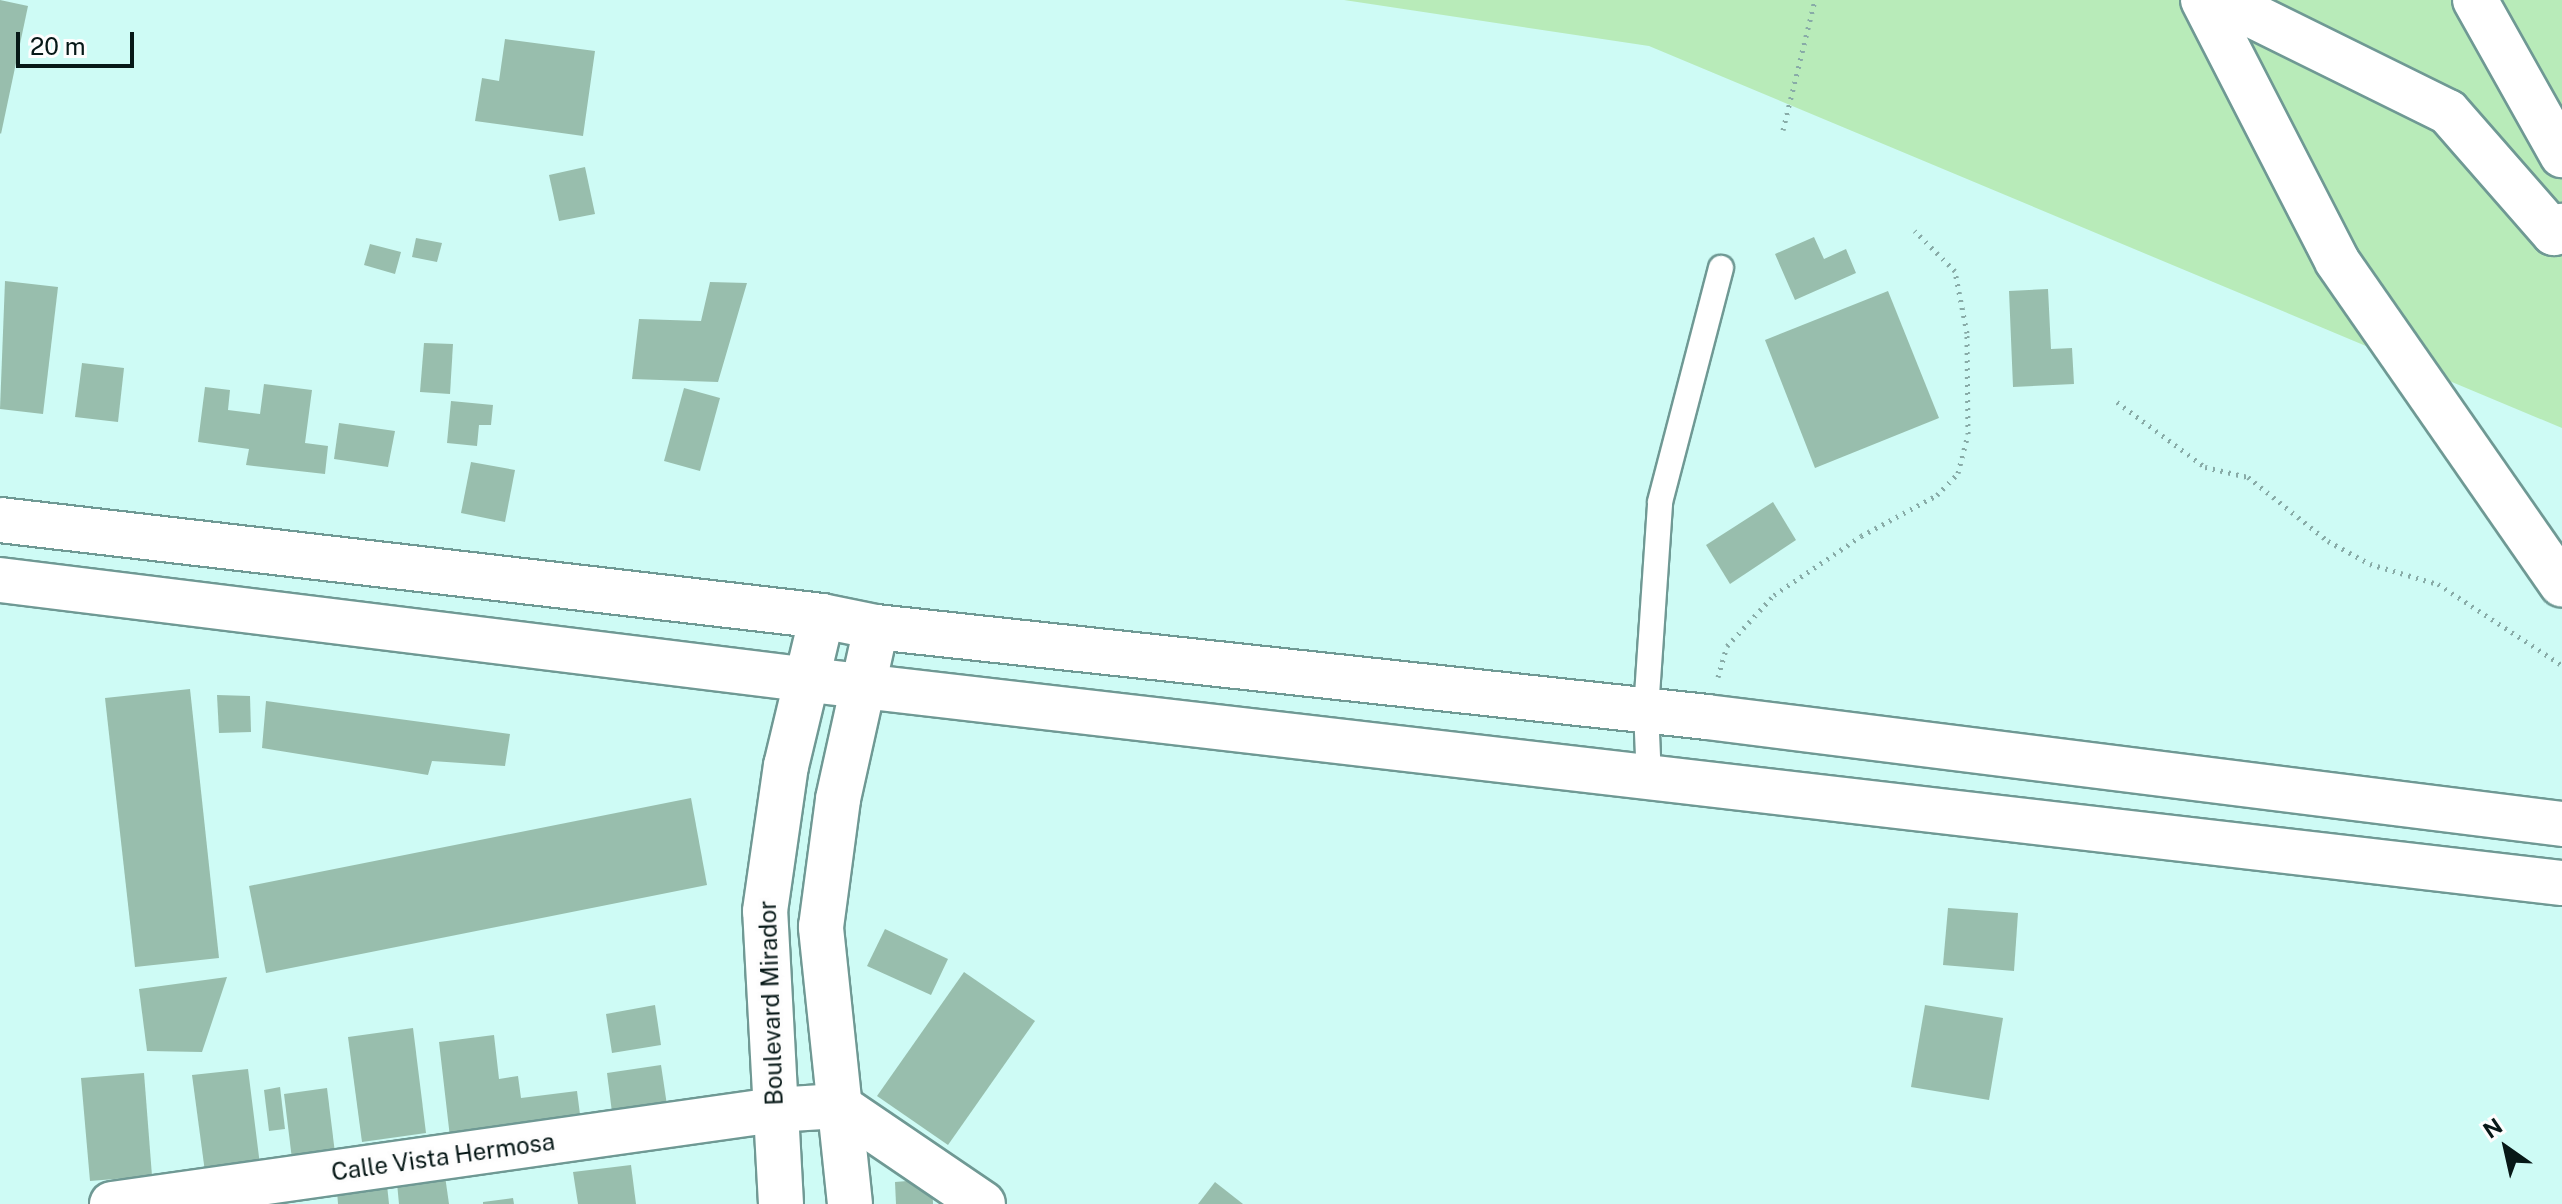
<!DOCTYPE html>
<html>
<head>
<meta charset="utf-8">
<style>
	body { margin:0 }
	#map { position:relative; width:2562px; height:1204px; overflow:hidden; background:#cefbf5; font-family:"Public Sans",sans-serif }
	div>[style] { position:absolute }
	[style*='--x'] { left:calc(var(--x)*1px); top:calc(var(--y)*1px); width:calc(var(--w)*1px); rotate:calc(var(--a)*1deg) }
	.green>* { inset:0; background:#b8ebb9 }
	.building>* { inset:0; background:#98bead }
	.path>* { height:5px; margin-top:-2.5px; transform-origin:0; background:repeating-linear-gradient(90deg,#88aba7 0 2px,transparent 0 8px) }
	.roads { filter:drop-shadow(2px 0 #6f9994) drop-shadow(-2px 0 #6f9994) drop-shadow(0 2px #6f9994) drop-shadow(0 -2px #6f9994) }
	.lane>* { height:24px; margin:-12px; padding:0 12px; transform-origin:12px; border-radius:12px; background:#fff }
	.street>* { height:44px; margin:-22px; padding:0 22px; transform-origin:22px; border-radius:22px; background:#fff }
	.primary>* { height:44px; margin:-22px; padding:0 22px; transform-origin:22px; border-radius:22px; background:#fff }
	span { translate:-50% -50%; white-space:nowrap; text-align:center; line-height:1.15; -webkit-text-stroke:7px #fdfdfd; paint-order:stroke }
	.street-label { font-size:24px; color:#071817 }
	.north { position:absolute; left:2466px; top:1108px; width:80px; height:80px; -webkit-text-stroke:6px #fdfdfd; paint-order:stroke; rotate:326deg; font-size:22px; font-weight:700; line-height:32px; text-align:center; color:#071817 }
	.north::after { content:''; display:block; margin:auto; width:28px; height:36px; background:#071817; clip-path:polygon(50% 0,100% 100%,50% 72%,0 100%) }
	.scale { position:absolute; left:16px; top:32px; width:118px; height:36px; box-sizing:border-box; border:4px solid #071817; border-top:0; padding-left:10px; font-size:24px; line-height:28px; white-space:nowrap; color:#071817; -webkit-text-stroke:6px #fdfdfd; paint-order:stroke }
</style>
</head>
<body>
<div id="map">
	<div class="green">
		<i style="clip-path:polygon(1344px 0,2562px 0,2562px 428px,1649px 46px)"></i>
	</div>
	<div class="building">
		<i style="clip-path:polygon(0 0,28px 6px,1px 134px,0 133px)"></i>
		<i style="clip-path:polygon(505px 39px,595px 51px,583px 136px,475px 121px,482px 78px,499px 81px)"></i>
		<i style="clip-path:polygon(585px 167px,595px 214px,559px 221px,549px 175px)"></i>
		<i style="clip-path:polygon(1814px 237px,1824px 259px,1846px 249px,1856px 273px,1795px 300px,1775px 254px)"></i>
		<i style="clip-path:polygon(416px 238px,442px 243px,437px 262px,412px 257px)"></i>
		<i style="clip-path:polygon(370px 244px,401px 252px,395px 274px,364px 265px)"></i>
		<i style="clip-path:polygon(5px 281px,58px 287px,43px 414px,0 409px)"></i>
		<i style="clip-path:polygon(710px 282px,747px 283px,718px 382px,632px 379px,639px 319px,701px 321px)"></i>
		<i style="clip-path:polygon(2048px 289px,2051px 349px,2072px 348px,2074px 384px,2013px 387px,2009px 291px)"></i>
		<i style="clip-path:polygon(1888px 291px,1939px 418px,1815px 468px,1765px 340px)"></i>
		<i style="clip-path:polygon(424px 343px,453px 344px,450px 394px,420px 392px)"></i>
		<i style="clip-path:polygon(82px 363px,124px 368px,118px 422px,75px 417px)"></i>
		<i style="clip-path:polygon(264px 384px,312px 390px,305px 443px,328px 446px,325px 474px,246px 465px,249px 449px,198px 442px,205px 387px,230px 390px,228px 410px,260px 414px)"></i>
		<i style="clip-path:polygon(684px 388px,720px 398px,700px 471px,664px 461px)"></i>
		<i style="clip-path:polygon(451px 401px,493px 405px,491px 425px,479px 425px,477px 446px,447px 443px)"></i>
		<i style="clip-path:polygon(339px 423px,395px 431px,388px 467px,334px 459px)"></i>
		<i style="clip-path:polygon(471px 462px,515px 470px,505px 522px,461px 513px)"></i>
		<i style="clip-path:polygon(1773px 502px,1796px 540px,1730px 584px,1706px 545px)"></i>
		<i style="clip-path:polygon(190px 689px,219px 958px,135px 967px,105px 698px)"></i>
		<i style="clip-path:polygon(217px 695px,250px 696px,251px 732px,219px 733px)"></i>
		<i style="clip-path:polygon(266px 701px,510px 734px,505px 766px,432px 761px,428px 775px,262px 748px)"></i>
		<i style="clip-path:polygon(691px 798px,707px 885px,266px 973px,249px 886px)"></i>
		<i style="clip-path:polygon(1948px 908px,2018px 913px,2014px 971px,1943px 965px)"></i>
		<i style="clip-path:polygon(885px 929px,948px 959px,931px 995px,867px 966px)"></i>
		<i style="clip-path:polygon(964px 972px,1035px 1021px,948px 1145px,877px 1096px)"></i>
		<i style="clip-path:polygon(227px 977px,202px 1052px,147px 1051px,139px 989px)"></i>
		<i style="clip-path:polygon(655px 1005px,661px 1045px,612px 1053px,606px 1014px)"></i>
		<i style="clip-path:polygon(1925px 1005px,2003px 1018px,1989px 1100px,1911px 1087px)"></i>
		<i style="clip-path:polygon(413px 1028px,426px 1133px,362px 1142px,348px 1037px)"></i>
		<i style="clip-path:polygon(494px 1035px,499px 1079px,518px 1076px,521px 1098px,577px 1091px,582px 1130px,451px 1146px,439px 1042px)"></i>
		<i style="clip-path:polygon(661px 1065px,668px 1112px,613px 1120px,607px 1073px)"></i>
		<i style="clip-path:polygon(248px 1069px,260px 1165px,205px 1172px,192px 1075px)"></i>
		<i style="clip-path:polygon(144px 1073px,152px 1176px,90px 1181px,81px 1078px)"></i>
		<i style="clip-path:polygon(280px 1087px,285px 1129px,269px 1131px,264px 1090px)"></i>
		<i style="clip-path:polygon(327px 1088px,335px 1153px,292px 1159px,284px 1094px)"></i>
		<i style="clip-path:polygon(631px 1165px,636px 1204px,578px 1204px,573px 1172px)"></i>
		<i style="clip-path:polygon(445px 1176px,449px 1204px,399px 1204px,397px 1183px)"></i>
		<i style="clip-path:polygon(932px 1179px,933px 1204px,896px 1204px,895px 1182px)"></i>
		<i style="clip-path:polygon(1215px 1182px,1243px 1204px,1198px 1204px)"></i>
		<i style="clip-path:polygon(387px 1185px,389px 1204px,338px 1204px,337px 1191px)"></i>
		<i style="clip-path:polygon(513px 1198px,514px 1204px,483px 1204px,483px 1202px)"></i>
	</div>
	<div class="path">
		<i style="--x:1783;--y:130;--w:134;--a:-76.2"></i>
		<i style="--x:2117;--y:402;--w:109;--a:36.5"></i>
		<i style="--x:2205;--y:467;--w:44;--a:13.1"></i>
		<i style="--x:2248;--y:477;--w:102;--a:38.7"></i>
		<i style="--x:2328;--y:541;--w:48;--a:28.7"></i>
		<i style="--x:2370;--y:564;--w:71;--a:16.4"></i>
		<i style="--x:2438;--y:584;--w:148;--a:33.2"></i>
		<i style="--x:1718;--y:677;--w:32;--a:-74"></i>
		<i style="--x:1727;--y:646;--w:69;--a:-47.3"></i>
		<i style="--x:1774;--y:595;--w:105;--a:-34.1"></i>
		<i style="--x:1861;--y:536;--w:86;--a:-28.3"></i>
		<i style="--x:1937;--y:495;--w:30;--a:-46"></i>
		<i style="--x:1958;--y:473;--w:40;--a:-75.6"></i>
		<i style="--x:1968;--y:434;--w:101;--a:-90.6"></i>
		<i style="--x:1967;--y:333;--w:63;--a:-101"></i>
		<i style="--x:1955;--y:271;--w:57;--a:-135"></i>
	</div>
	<div class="roads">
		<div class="lane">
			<i style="--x:1649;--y:779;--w:69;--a:-92.5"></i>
			<i style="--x:1646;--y:710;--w:208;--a:-86.1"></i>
			<i style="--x:1660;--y:502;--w:242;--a:-75.4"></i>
		</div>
		<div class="street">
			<i style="--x:2203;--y:0;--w:293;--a:62.8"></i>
			<i style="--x:2337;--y:261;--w:394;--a:55.2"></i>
			<i style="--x:2221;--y:0;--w:253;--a:26.3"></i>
			<i style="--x:2448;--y:112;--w:161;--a:48.8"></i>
			<i style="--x:2554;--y:233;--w:11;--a:-41"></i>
			<i style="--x:2475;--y:0;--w:178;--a:60.7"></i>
			<i style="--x:112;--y:1204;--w:669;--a:-8.08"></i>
			<i style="--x:774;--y:1110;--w:65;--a:-3.5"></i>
			<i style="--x:839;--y:1106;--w:174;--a:34.2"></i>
			<i style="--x:781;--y:1204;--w:293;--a:-93.1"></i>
			<i style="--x:765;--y:911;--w:147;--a:-81.8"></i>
			<i style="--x:786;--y:766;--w:154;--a:-76.5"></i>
			<i style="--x:850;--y:1204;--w:279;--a:-96"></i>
			<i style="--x:821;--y:927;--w:129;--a:-82.4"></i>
			<i style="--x:838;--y:799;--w:176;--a:-77.5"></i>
		</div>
		<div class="primary">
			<i style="--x:0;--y:520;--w:828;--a:6.66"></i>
			<i style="--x:822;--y:616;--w:55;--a:11.5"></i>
			<i style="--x:876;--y:627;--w:836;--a:6.18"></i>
			<i style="--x:1707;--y:717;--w:862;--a:7.13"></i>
			<i style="--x:0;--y:580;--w:816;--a:7.04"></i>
			<i style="--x:810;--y:680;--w:1764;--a:6.61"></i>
		</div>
	</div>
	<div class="street-label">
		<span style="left:771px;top:1003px;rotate:-92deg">Boulevard Mirador</span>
		<span style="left:443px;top:1157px;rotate:-8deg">Calle Vista Hermosa</span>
	</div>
	<div class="north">N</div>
	<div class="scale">20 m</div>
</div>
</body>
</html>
